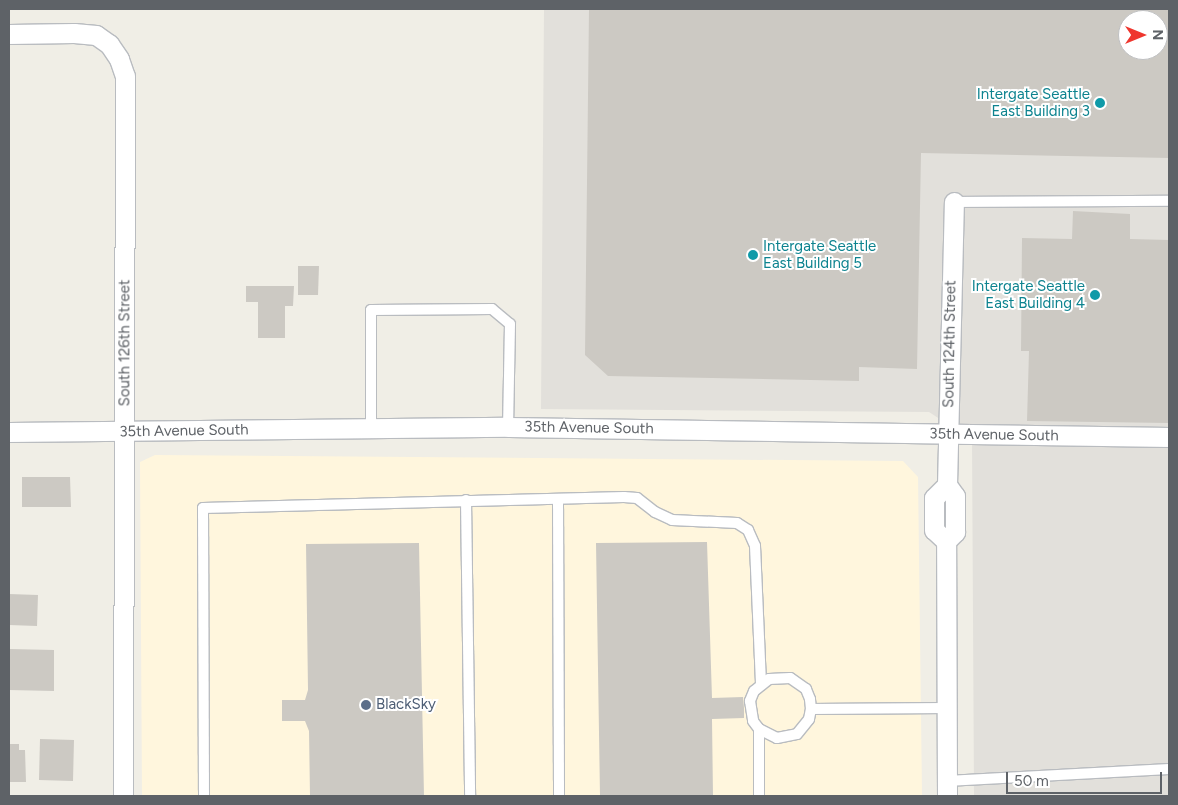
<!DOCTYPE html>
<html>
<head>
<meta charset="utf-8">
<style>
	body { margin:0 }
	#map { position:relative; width:1178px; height:805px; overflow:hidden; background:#f0eee6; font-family:Figtree,sans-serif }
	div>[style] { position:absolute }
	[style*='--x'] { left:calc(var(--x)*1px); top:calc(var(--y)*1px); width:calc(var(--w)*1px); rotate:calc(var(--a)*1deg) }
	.commercial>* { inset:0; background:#fff6dd }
	.industrial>* { inset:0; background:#e2e0db }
	.building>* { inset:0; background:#ccc9c3 }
	.roads { filter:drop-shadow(1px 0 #b9bcc0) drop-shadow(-1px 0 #b9bcc0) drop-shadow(0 1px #b9bcc0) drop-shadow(0 -1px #b9bcc0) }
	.service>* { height:10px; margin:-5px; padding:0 5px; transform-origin:5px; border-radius:5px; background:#fff }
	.minor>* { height:19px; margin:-9.5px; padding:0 9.5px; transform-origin:9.5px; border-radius:9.5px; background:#fff }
	.dots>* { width:14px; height:14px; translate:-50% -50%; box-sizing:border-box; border:2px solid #fff; border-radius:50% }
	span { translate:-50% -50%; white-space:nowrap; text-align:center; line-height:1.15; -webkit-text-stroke:4px #fff; paint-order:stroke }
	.culture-label { font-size:15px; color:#0d838f }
	.right { translate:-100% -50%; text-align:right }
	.left { translate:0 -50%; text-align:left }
	.street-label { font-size:15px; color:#5e6267 }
	.service-label { font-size:15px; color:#4e5e75 }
	.frame { position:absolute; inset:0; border:10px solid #5e6267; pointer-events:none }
	.north { position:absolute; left:1118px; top:10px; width:50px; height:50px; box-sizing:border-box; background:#fff; border:1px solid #bfc0c2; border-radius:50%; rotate:90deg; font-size:14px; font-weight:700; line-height:20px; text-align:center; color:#5e6267 }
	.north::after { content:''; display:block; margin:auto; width:18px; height:22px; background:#ef362e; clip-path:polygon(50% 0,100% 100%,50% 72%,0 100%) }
	.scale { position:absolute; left:1006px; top:772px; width:156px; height:22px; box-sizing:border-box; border:2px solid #5e6267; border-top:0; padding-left:6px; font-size:15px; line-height:18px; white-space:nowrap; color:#5e6267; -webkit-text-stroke:4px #fff; paint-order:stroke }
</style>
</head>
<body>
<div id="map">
	<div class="commercial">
		<i style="clip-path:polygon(155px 455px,903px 461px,918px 477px,922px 796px,142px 796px,140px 462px)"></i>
	</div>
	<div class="industrial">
		<i style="clip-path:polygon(evenodd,544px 9px,1169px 9px,1169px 796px,974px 796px,972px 440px,929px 412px,541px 409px,544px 9px,1128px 20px,1158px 20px,1158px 50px,1128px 50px,1128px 20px)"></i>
	</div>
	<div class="building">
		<i style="clip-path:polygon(evenodd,589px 9px,1169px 9px,1169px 158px,921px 153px,917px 369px,859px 367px,859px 381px,608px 376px,585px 355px,589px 9px,1128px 20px,1158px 20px,1158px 50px,1128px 50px,1128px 20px)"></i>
		<i style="clip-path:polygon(1073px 211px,1130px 214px,1130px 239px,1169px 240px,1169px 423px,1027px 421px,1029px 351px,1021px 351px,1022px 238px,1072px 239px)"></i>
		<i style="clip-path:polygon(298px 266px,319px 266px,318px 295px,298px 295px)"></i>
		<i style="clip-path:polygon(246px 286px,294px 286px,293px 306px,285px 306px,285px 338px,258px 338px,258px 302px,246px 302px)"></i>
		<i style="clip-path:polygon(22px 477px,70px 477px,71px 507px,22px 507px)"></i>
		<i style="clip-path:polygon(707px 542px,712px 698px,743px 697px,744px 708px,744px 718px,712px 719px,713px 796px,600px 796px,596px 543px)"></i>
		<i style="clip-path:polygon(419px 543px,424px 796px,310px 796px,309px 731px,305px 721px,282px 721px,282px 700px,305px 700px,308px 690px,306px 544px)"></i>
		<i style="clip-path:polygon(9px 594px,38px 595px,37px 626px,9px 625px)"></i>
		<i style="clip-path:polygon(9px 649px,54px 650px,54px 691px,9px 690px)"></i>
		<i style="clip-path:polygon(40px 739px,74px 740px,73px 781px,39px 780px)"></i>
		<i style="clip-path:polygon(9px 744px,19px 744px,19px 750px,25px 750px,26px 782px,9px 782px)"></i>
	</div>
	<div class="roads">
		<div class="service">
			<i style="--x:954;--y:202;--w:215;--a:-0.3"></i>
			<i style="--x:371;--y:428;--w:118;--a:-90"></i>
			<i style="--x:371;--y:310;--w:121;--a:-0.5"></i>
			<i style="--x:492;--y:309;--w:23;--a:40"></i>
			<i style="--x:510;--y:324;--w:103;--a:91.1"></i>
			<i style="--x:558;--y:499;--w:297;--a:89.8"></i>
			<i style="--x:466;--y:500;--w:296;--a:89.2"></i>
			<i style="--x:811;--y:709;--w:10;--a:-96"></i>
			<i style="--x:810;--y:699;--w:11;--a:-112"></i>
			<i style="--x:806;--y:689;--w:19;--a:-145"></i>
			<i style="--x:790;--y:678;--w:21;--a:177"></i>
			<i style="--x:769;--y:679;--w:19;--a:141"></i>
			<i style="--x:754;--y:691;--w:11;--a:112"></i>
			<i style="--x:750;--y:701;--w:20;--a:81"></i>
			<i style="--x:753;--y:721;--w:10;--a:53"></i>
			<i style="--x:759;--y:729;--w:20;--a:27"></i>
			<i style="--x:777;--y:738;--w:20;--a:-11"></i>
			<i style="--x:797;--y:734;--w:19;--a:-51"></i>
			<i style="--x:809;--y:719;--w:10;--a:-79"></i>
			<i style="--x:811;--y:709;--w:135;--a:-0.4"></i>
			<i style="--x:759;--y:729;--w:67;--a:90"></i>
			<i style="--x:947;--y:781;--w:222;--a:-3.1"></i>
			<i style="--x:204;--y:796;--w:288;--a:-90.2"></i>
			<i style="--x:203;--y:508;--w:421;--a:-1.5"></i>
			<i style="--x:624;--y:497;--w:13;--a:4"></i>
			<i style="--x:637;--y:498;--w:23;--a:38"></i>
			<i style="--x:655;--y:512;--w:19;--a:25"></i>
			<i style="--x:672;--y:520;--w:65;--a:2.6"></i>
			<i style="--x:737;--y:523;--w:13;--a:32"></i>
			<i style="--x:748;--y:530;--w:17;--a:66"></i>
			<i style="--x:755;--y:546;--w:138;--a:87.5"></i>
		</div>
		<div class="minor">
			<i style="--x:9;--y:34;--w:65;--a:-0.9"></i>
			<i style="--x:74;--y:33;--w:22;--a:5"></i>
			<i style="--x:96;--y:35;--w:16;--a:35"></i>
			<i style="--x:109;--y:44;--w:18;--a:56"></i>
			<i style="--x:119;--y:59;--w:18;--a:71"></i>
			<i style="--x:125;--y:76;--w:720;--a:90.16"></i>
			<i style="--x:9;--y:432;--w:499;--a:-0.6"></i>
			<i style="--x:508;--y:427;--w:661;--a:0.87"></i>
			<i style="--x:946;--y:541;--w:16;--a:-137"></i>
			<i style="--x:934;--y:530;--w:32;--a:-90"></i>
			<i style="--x:934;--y:498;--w:18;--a:-45"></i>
			<i style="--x:947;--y:796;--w:255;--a:-90.2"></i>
			<i style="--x:946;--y:541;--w:13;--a:-45"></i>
			<i style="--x:955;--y:532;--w:36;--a:-90"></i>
			<i style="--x:955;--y:496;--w:14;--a:-126"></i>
			<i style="--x:947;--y:485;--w:283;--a:-88.6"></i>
		</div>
	</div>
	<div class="dots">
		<i style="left:1100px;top:103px;background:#0f9aa8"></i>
		<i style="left:753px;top:255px;background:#0f9aa8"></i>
		<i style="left:1095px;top:295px;background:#0f9aa8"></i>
		<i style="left:366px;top:705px;background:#5c6f8a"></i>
	</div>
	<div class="culture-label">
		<span class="right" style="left:1090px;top:103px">Intergate Seattle<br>East Building 3</span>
		<span class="left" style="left:763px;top:255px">Intergate Seattle<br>East Building 5</span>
		<span class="right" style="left:1085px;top:295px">Intergate Seattle<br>East Building 4</span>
	</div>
	<div class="street-label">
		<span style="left:125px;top:343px;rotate:-90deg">South 126th Street</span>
		<span style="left:950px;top:344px;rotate:-89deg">South 124th Street</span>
		<span style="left:589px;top:428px;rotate:1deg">35th Avenue South</span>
		<span style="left:184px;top:431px;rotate:-1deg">35th Avenue South</span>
		<span style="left:994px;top:435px;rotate:1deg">35th Avenue South</span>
	</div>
	<div class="service-label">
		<span class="left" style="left:376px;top:705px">BlackSky</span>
	</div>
	<div class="frame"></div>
	<div class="north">N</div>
	<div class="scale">50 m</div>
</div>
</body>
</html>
